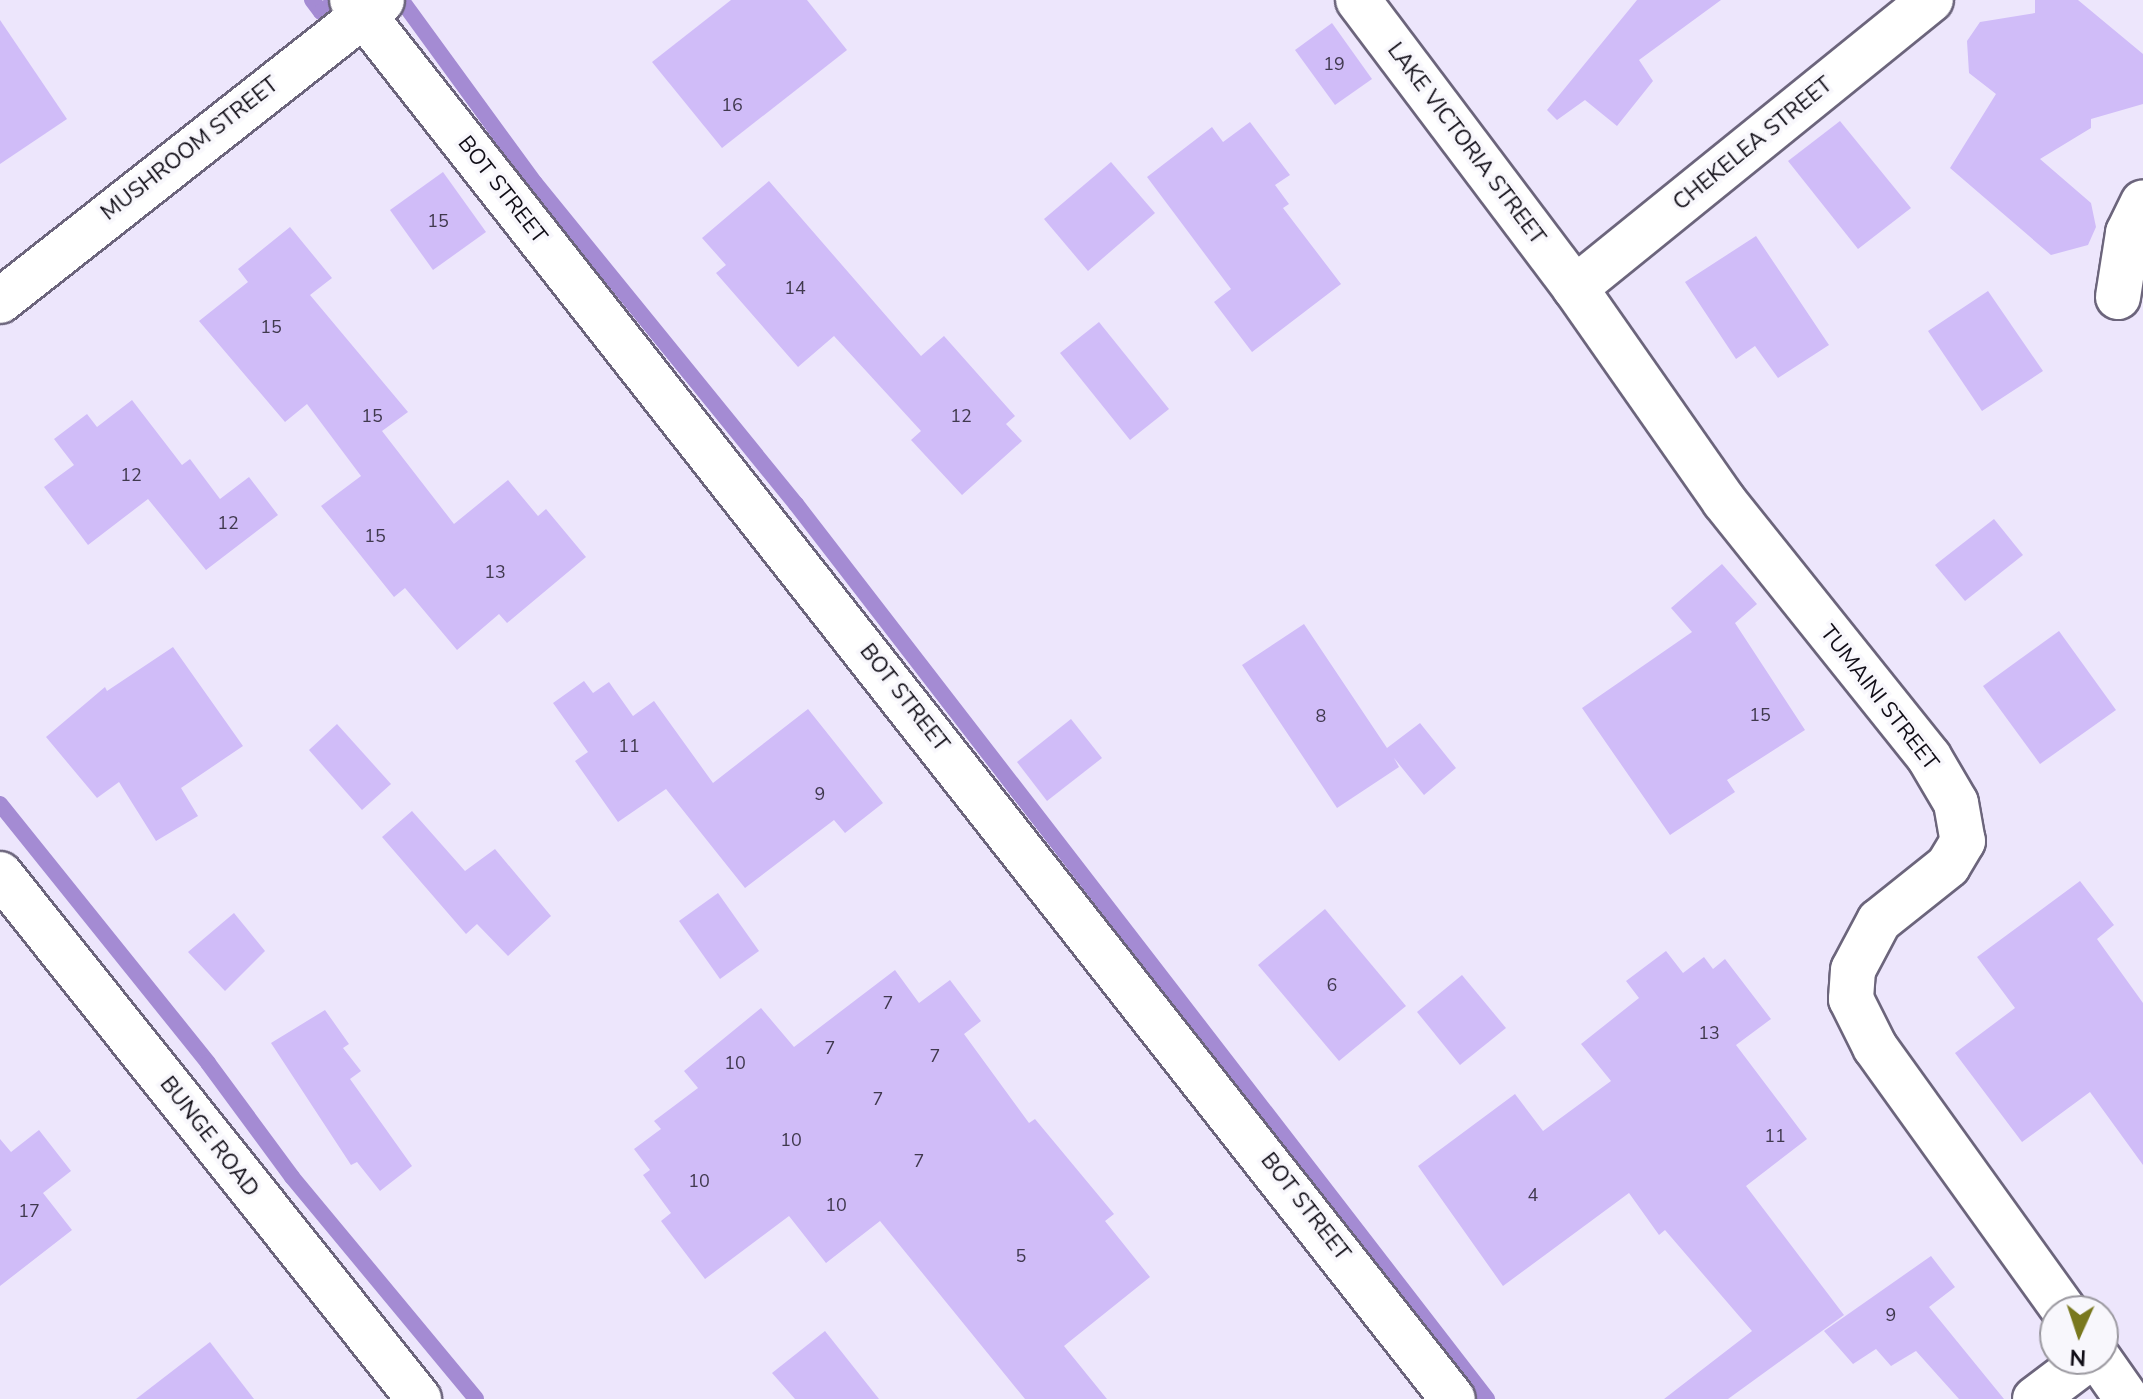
<!DOCTYPE html>
<html>
<head>
<meta charset="utf-8">
<style>
	body { margin:0 }
	#map { position:relative; width:2143px; height:1399px; overflow:hidden; background:#ede6fc; font-family:"Nunito Sans",sans-serif }
	div>[style] { position:absolute }
	[style*='--x'] { left:calc(var(--x)*1px); top:calc(var(--y)*1px); width:calc(var(--w)*1px); rotate:calc(var(--a)*1deg) }
	.stream>* { height:16px; margin:-8px; padding:0 8px; transform-origin:8px; border-radius:8px; background:#a48bd3 }
	.building>* { inset:0; background:#d0bcf8 }
	.roads { filter:drop-shadow(2px 0 #6c657c) drop-shadow(-2px 0 #6c657c) drop-shadow(0 2px #6c657c) drop-shadow(0 -2px #6c657c) }
	.minor>* { height:44px; margin:-22px; padding:0 22px; transform-origin:22px; border-radius:22px; background:#fff }
	span { translate:-50% -50%; white-space:nowrap; text-align:center; line-height:1.15; -webkit-text-stroke:7px #f8f7fc; paint-order:stroke }
	.number-label { font-size:18px; color:#40394e }
	.number-label span { -webkit-text-stroke-width:0 }
	.street-label { font-size:22px; color:#100d16 }
	.north { position:absolute; left:2039px; top:1295px; width:80px; height:80px; box-sizing:border-box; background:#f8f7fc; border:2px solid #9b99a0; border-radius:50%; rotate:183deg; font-size:22px; font-weight:700; line-height:32px; text-align:center; color:#100d16 }
	.north::after { content:''; display:block; margin:auto; width:28px; height:36px; background:#79781e; clip-path:polygon(50% 0,100% 100%,50% 72%,0 100%) }
</style>
</head>
<body>
<div id="map">
	<div class="stream">
		<i style="--x:312;--y:0;--w:15;--a:53"></i>
		<i style="--x:321;--y:12;--w:20;--a:-37"></i>
		<i style="--x:405;--y:5;--w:220;--a:53.9"></i>
		<i style="--x:535;--y:183;--w:414;--a:50.9"></i>
		<i style="--x:796;--y:504;--w:1131;--a:52.33"></i>
		<i style="--x:0;--y:804;--w:332;--a:51.2"></i>
		<i style="--x:208;--y:1063;--w:142;--a:53.6"></i>
		<i style="--x:292;--y:1177;--w:288;--a:50.3"></i>
	</div>
	<div class="building">
		<i style="clip-path:polygon(731px 0,807px 0,847px 50px,722px 148px,652px 62px)"></i>
		<i style="clip-path:polygon(1637px 0,1721px 0,1639px 60px,1653px 81px,1617px 126px,1585px 100px,1557px 120px,1547px 110px)"></i>
		<i style="clip-path:polygon(2035px 0,2078px 0,2143px 54px,2143px 104px,2091px 119px,2091px 128px,2040px 159px,2091px 203px,2096px 227px,2088px 245px,2051px 255px,1950px 168px,1996px 94px,1969px 73px,1967px 41px,1980px 22px,2035px 13px)"></i>
		<i style="clip-path:polygon(0 20px,67px 119px,0 164px)"></i>
		<i style="clip-path:polygon(1332px 23px,1372px 79px,1335px 105px,1295px 50px)"></i>
		<i style="clip-path:polygon(1840px 121px,1911px 208px,1858px 249px,1788px 161px)"></i>
		<i style="clip-path:polygon(1250px 122px,1290px 175px,1275px 185px,1289px 204px,1283px 208px,1341px 284px,1252px 352px,1214px 302px,1231px 289px,1147px 177px,1212px 127px,1223px 142px)"></i>
		<i style="clip-path:polygon(1111px 162px,1155px 213px,1088px 271px,1044px 219px)"></i>
		<i style="clip-path:polygon(443px 172px,486px 232px,433px 270px,390px 210px)"></i>
		<i style="clip-path:polygon(769px 181px,921px 356px,944px 336px,1015px 416px,1006px 424px,1022px 441px,962px 495px,911px 440px,921px 431px,834px 336px,798px 367px,716px 273px,726px 265px,702px 238px)"></i>
		<i style="clip-path:polygon(290px 227px,332px 278px,310px 295px,408px 412px,382px 431px,454px 524px,508px 480px,538px 516px,546px 509px,586px 557px,507px 623px,499px 614px,457px 650px,405px 588px,394px 597px,321px 506px,361px 476px,307px 404px,285px 422px,199px 321px,248px 282px,238px 269px)"></i>
		<i style="clip-path:polygon(1756px 236px,1829px 345px,1778px 378px,1755px 346px,1736px 359px,1685px 282px)"></i>
		<i style="clip-path:polygon(1988px 291px,2043px 371px,1982px 411px,1928px 331px)"></i>
		<i style="clip-path:polygon(1099px 322px,1169px 409px,1130px 440px,1060px 353px)"></i>
		<i style="clip-path:polygon(132px 400px,182px 465px,190px 459px,220px 499px,249px 477px,278px 515px,206px 570px,148px 499px,88px 545px,44px 487px,74px 465px,54px 439px,87px 414px,97px 427px)"></i>
		<i style="clip-path:polygon(1994px 519px,2023px 555px,1965px 601px,1935px 565px)"></i>
		<i style="clip-path:polygon(1722px 564px,1757px 604px,1735px 623px,1805px 730px,1727px 780px,1735px 792px,1670px 835px,1582px 708px,1692px 632px,1671px 608px)"></i>
		<i style="clip-path:polygon(1304px 624px,1387px 748px,1420px 723px,1456px 768px,1424px 795px,1394px 758px,1399px 767px,1337px 808px,1242px 665px)"></i>
		<i style="clip-path:polygon(2059px 631px,2116px 710px,2040px 764px,1983px 686px)"></i>
		<i style="clip-path:polygon(173px 647px,243px 746px,181px 788px,198px 816px,156px 841px,119px 782px,97px 798px,46px 737px,105px 687px,107px 691px)"></i>
		<i style="clip-path:polygon(584px 681px,593px 693px,609px 682px,633px 716px,654px 701px,713px 783px,808px 709px,883px 803px,845px 833px,834px 820px,745px 888px,666px 789px,618px 822px,575px 761px,588px 752px,553px 703px)"></i>
		<i style="clip-path:polygon(1071px 719px,1102px 758px,1047px 801px,1017px 762px)"></i>
		<i style="clip-path:polygon(337px 724px,391px 784px,362px 810px,309px 750px)"></i>
		<i style="clip-path:polygon(412px 811px,465px 871px,495px 849px,551px 916px,508px 956px,477px 924px,466px 934px,382px 837px)"></i>
		<i style="clip-path:polygon(2080px 881px,2114px 925px,2097px 939px,2143px 1003px,2143px 1165px,2090px 1092px,2022px 1142px,1955px 1053px,2015px 1008px,1977px 957px)"></i>
		<i style="clip-path:polygon(718px 893px,759px 951px,720px 979px,679px 921px)"></i>
		<i style="clip-path:polygon(1325px 909px,1406px 1006px,1339px 1061px,1258px 965px)"></i>
		<i style="clip-path:polygon(234px 913px,265px 951px,225px 991px,188px 952px)"></i>
		<i style="clip-path:polygon(1666px 951px,1683px 973px,1704px 957px,1713px 969px,1725px 959px,1771px 1019px,1736px 1045px,1807px 1139px,1746px 1186px,1844px 1315px,1728px 1399px,1664px 1399px,1752px 1331px,1665px 1230px,1659px 1235px,1629px 1193px,1503px 1286px,1418px 1166px,1515px 1094px,1543px 1131px,1611px 1081px,1581px 1044px,1639px 998px,1626px 981px)"></i>
		<i style="clip-path:polygon(895px 970px,919px 1003px,950px 980px,981px 1021px,964px 1034px,1029px 1123px,1035px 1119px,1114px 1214px,1105px 1221px,1150px 1277px,1064px 1346px,1107px 1399px,1025px 1399px,880px 1221px,826px 1263px,789px 1216px,705px 1279px,661px 1221px,671px 1213px,643px 1175px,650px 1170px,634px 1149px,661px 1129px,654px 1121px,698px 1088px,684px 1071px,761px 1008px,794px 1047px)"></i>
		<i style="clip-path:polygon(1462px 975px,1506px 1028px,1460px 1065px,1417px 1012px)"></i>
		<i style="clip-path:polygon(325px 1010px,349px 1044px,343px 1048px,361px 1071px,350px 1079px,412px 1166px,380px 1191px,357px 1162px,351px 1165px,271px 1043px)"></i>
		<i style="clip-path:polygon(39px 1130px,71px 1171px,43px 1193px,72px 1230px,0 1286px,0 1139px,11px 1152px)"></i>
		<i style="clip-path:polygon(1931px 1256px,1955px 1287px,1929px 1307px,2004px 1399px,1959px 1399px,1916px 1351px,1891px 1366px,1876px 1349px,1853px 1364px,1824px 1331px)"></i>
		<i style="clip-path:polygon(825px 1331px,879px 1399px,795px 1399px,772px 1373px)"></i>
		<i style="clip-path:polygon(210px 1342px,254px 1399px,136px 1399px)"></i>
	</div>
	<div class="roads">
		<div class="minor">
			<i style="--x:352;--y:0;--w:1780;--a:51.8"></i>
			<i style="--x:1358;--y:0;--w:361;--a:53"></i>
			<i style="--x:1575;--y:288;--w:260;--a:55"></i>
			<i style="--x:1724;--y:501;--w:328;--a:51.3"></i>
			<i style="--x:1929;--y:757;--w:53;--a:59.6"></i>
			<i style="--x:1956;--y:803;--w:39;--a:80"></i>
			<i style="--x:1963;--y:841;--w:29;--a:121"></i>
			<i style="--x:1948;--y:866;--w:88;--a:141.4"></i>
			<i style="--x:1879;--y:921;--w:55;--a:118"></i>
			<i style="--x:1853;--y:970;--w:29;--a:94"></i>
			<i style="--x:1851;--y:999;--w:54;--a:63.4"></i>
			<i style="--x:1875;--y:1047;--w:325;--a:54.3"></i>
			<i style="--x:1575;--y:288;--w:458;--a:-39"></i>
			<i style="--x:2118;--y:297;--w:65;--a:-81.1"></i>
			<i style="--x:2128;--y:233;--w:34;--a:-64"></i>
			<i style="--x:0;--y:301;--w:486;--a:-38.2"></i>
			<i style="--x:0;--y:874;--w:672;--a:51.41"></i>
			<i style="--x:2099;--y:1359;--w:49;--a:55"></i>
			<i style="--x:2035;--y:1399;--w:66;--a:-37"></i>
		</div>
	</div>
	<div class="number-label">
		<span style="left:1334px;top:64px">19</span>
		<span style="left:732px;top:105px">16</span>
		<span style="left:438px;top:221px">15</span>
		<span style="left:795px;top:288px">14</span>
		<span style="left:271px;top:327px">15</span>
		<span style="left:372px;top:416px">15</span>
		<span style="left:961px;top:416px">12</span>
		<span style="left:131px;top:475px">12</span>
		<span style="left:228px;top:523px">12</span>
		<span style="left:375px;top:536px">15</span>
		<span style="left:495px;top:572px">13</span>
		<span style="left:1760px;top:715px">15</span>
		<span style="left:1321px;top:716px">8</span>
		<span style="left:629px;top:746px">11</span>
		<span style="left:820px;top:794px">9</span>
		<span style="left:1332px;top:985px">6</span>
		<span style="left:888px;top:1003px">7</span>
		<span style="left:1709px;top:1033px">13</span>
		<span style="left:830px;top:1048px">7</span>
		<span style="left:935px;top:1056px">7</span>
		<span style="left:735px;top:1063px">10</span>
		<span style="left:878px;top:1099px">7</span>
		<span style="left:1775px;top:1136px">11</span>
		<span style="left:791px;top:1140px">10</span>
		<span style="left:919px;top:1161px">7</span>
		<span style="left:699px;top:1181px">10</span>
		<span style="left:1533px;top:1195px">4</span>
		<span style="left:836px;top:1205px">10</span>
		<span style="left:29px;top:1211px">17</span>
		<span style="left:1021px;top:1256px">5</span>
		<span style="left:1891px;top:1315px">9</span>
	</div>
	<div class="street-label">
		<span style="left:1466px;top:144px;rotate:53deg">LAKE VICTORIA STREET</span>
		<span style="left:1753px;top:144px;rotate:-39deg">CHEKELEA STREET</span>
		<span style="left:190px;top:149px;rotate:-38deg">MUSHROOM STREET</span>
		<span style="left:502px;top:190px;rotate:52deg">BOT STREET</span>
		<span style="left:904px;top:698px;rotate:52deg">BOT STREET</span>
		<span style="left:1879px;top:698px;rotate:52deg">TUMAINI STREET</span>
		<span style="left:209px;top:1137px;rotate:52deg">BUNGE ROAD</span>
		<span style="left:1305px;top:1207px;rotate:52deg">BOT STREET</span>
	</div>
	<div class="north">N</div>
</div>
</body>
</html>
